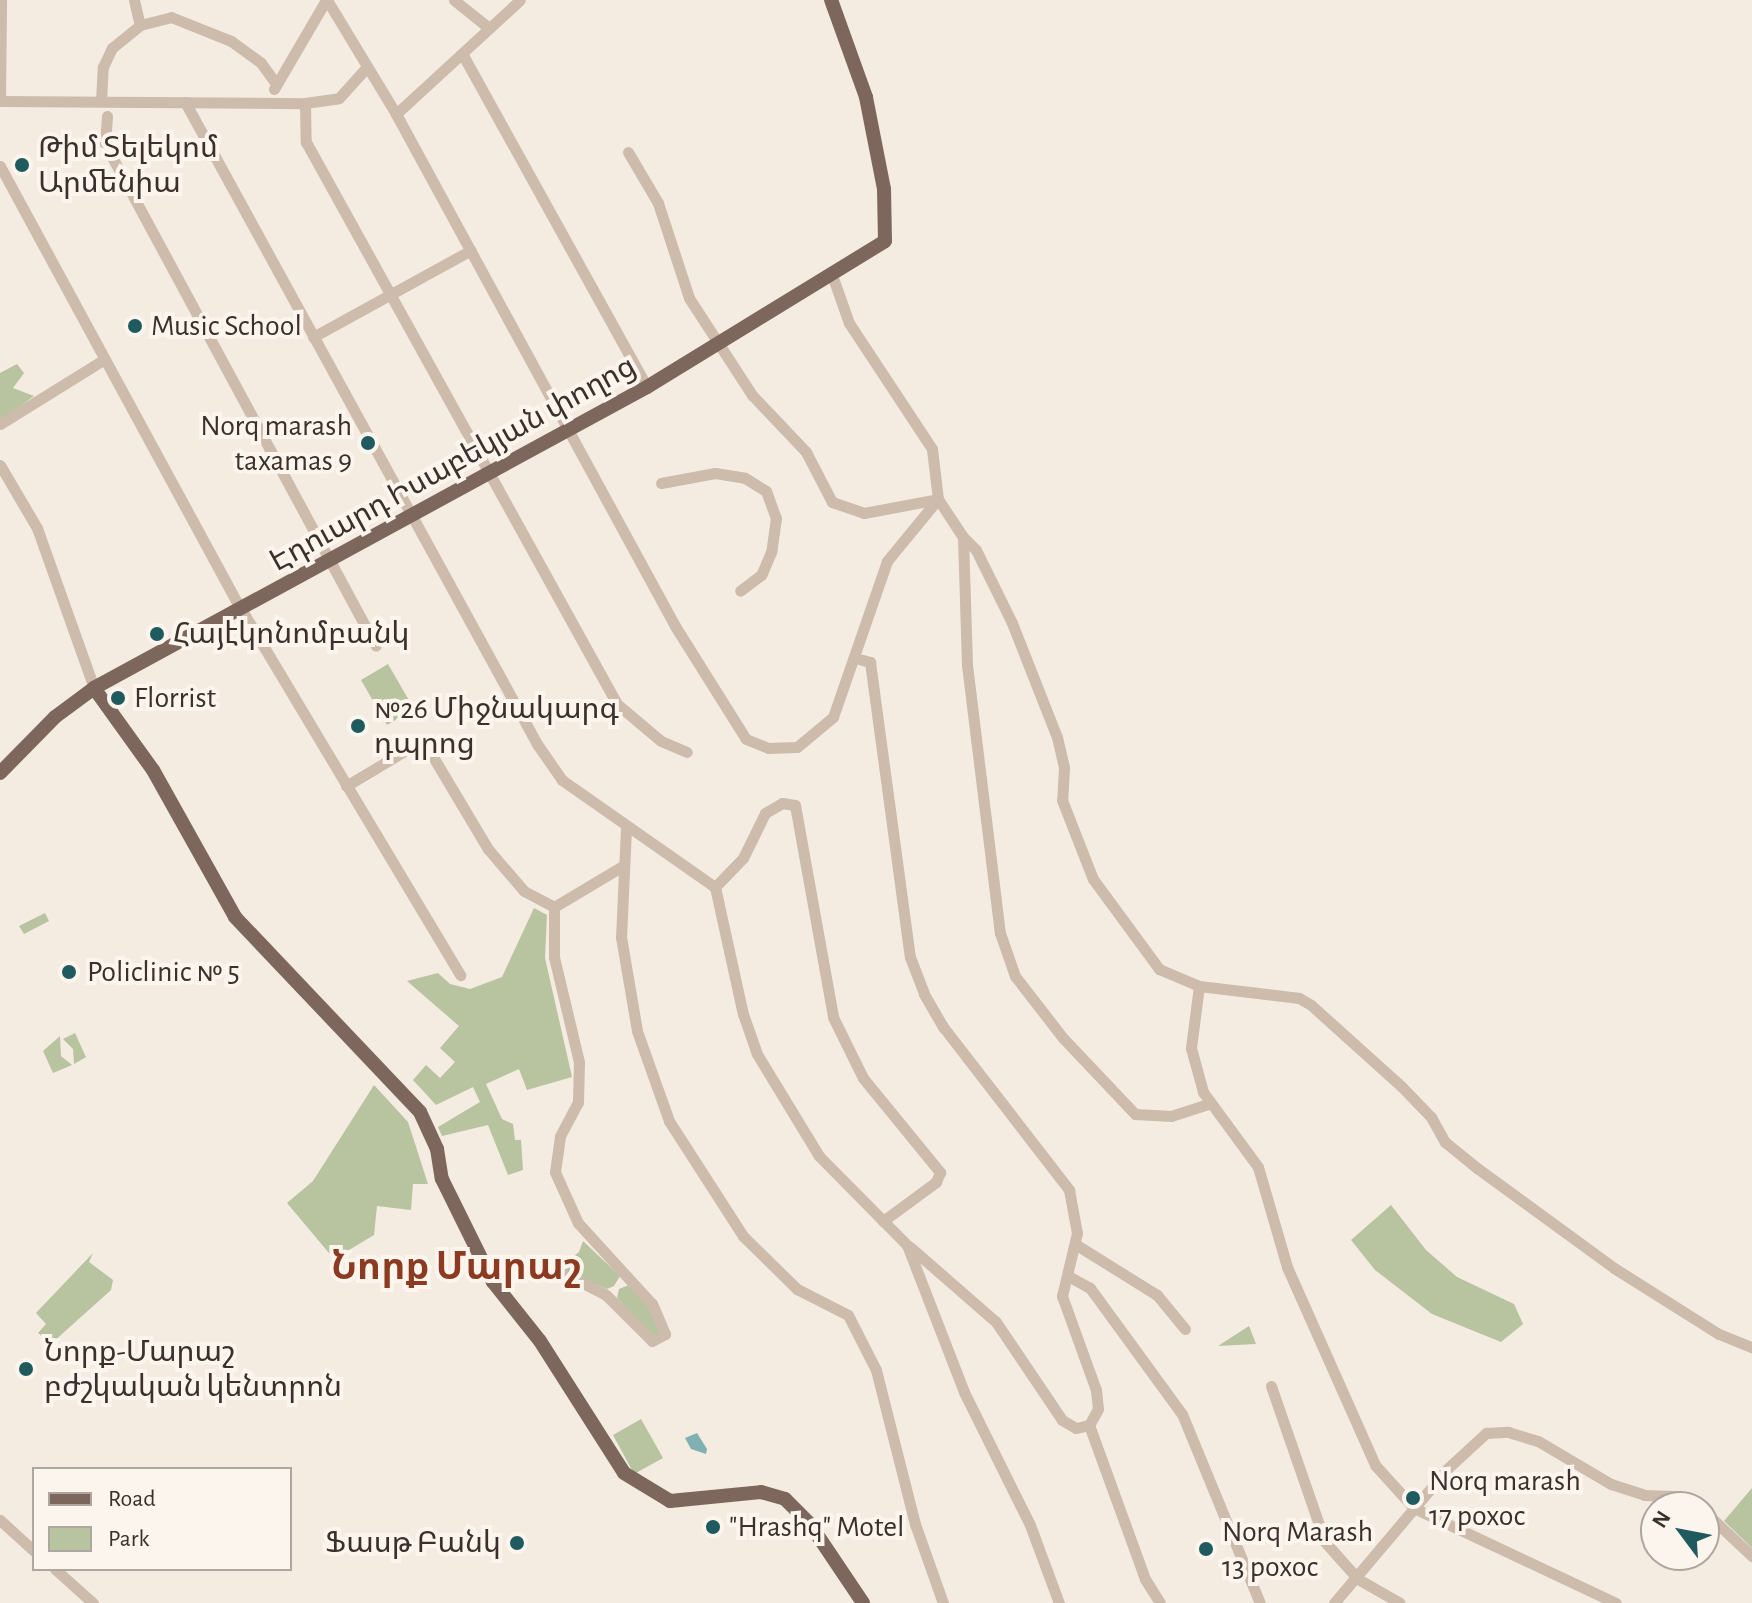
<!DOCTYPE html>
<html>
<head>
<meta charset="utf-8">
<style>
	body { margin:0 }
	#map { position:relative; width:1752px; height:1603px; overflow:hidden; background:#f4ebe1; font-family:"Alegreya Sans","Noto Sans Armenian",sans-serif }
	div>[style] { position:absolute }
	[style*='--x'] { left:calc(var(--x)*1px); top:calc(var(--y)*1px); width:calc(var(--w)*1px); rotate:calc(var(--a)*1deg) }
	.green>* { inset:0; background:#b8c4a0 }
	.water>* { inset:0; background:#7fb0b2 }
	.minor>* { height:11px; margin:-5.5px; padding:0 5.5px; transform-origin:5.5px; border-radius:5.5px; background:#cdbbac }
	.major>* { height:14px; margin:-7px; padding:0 7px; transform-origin:7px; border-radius:7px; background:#7d675c }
	.dots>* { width:22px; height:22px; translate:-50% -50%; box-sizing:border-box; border:4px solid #fbf5ee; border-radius:50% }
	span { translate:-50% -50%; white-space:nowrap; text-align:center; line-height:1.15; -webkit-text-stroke:8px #fbf5ee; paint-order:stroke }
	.poi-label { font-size:30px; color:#3b302b }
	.left { translate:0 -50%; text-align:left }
	.right { translate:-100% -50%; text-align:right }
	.street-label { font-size:30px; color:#3b302b }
	.district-label { font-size:38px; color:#8c3b22; font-weight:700 }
	.legend { position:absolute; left:32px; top:1467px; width:260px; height:104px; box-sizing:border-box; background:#fbf5ee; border:2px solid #aea6a0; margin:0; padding:10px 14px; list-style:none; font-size:24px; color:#3b302b }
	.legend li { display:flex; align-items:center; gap:16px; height:40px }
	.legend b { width:40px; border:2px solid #aea6a0 }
	.north { position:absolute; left:1640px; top:1491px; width:80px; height:80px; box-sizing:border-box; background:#fbf5ee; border:2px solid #aea6a0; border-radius:50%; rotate:302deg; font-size:22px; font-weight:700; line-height:32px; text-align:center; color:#3b302b }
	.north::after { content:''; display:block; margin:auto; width:28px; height:36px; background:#1f5a5e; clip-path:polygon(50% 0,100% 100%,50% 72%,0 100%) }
</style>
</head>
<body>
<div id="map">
	<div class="green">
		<i style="clip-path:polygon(17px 364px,24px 373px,13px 388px,34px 396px,0 421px,0 373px)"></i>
		<i style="clip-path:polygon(388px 664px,414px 709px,387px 725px,361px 680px)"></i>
		<i style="clip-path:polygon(534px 908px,547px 915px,545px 958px,572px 1077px,527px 1090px,519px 1069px,486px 1084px,502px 1119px,513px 1124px,515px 1140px,521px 1140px,523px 1170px,508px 1175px,488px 1125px,442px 1136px,438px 1127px,480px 1102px,473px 1087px,436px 1105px,413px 1080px,426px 1065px,440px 1078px,455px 1062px,440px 1048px,459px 1026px,407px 981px,438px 973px,450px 984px,470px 989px,502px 977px)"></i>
		<i style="clip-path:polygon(45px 913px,49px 921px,24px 934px,19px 926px)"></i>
		<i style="clip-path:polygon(75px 1033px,86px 1057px,74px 1064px,73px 1049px,63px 1039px)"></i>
		<i style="clip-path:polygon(60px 1036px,61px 1056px,72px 1065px,53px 1073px,43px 1051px)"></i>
		<i style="clip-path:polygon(374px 1085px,408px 1122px,428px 1184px,413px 1184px,411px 1210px,377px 1206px,374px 1235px,334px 1259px,287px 1203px,313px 1181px)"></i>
		<i style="clip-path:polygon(1391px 1205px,1426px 1250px,1457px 1277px,1514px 1304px,1523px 1324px,1501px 1342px,1432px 1314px,1375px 1270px,1351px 1240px)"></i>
		<i style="clip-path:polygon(583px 1241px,620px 1276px,614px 1286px,607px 1289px,558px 1268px,579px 1252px)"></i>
		<i style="clip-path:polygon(93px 1253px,89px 1262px,113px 1280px,111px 1290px,52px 1343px,38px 1333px,46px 1324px,36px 1313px)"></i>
		<i style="clip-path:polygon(629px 1285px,653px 1310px,662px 1330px,654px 1338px,617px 1298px,619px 1289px)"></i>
		<i style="clip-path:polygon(1249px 1326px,1256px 1344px,1218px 1346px)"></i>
		<i style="clip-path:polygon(641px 1419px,663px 1458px,634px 1474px,613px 1435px)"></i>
		<i style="clip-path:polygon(1752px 1488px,1752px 1548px,1724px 1521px)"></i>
	</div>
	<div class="water">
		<i style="clip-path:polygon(697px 1433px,707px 1449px,706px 1454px,691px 1449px,685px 1438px)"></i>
	</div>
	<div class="minor">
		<i style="--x:134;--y:0;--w:26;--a:77"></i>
		<i style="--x:327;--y:0;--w:133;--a:58.8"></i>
		<i style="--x:396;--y:114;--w:583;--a:61.41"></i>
		<i style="--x:675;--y:626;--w:133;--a:57.9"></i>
		<i style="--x:746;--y:739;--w:24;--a:22"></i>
		<i style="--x:768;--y:748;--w:29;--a:-2"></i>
		<i style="--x:797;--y:747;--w:47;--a:-39.8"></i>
		<i style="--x:833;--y:717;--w:165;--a:-70.9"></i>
		<i style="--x:887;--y:561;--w:80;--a:-50.6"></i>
		<i style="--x:454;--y:0;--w:45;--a:38.7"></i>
		<i style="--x:464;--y:57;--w:377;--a:61"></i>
		<i style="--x:274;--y:89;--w:103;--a:-59.7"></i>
		<i style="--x:0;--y:101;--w:305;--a:0.4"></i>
		<i style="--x:305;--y:103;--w:34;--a:-8"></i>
		<i style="--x:339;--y:98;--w:40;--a:-48"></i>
		<i style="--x:0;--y:101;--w:101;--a:-89.4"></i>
		<i style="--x:101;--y:101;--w:34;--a:-87"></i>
		<i style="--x:103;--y:67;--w:21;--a:-65"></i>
		<i style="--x:112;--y:48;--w:36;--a:-39"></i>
		<i style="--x:140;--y:25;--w:32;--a:-14"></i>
		<i style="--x:171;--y:17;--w:65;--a:21.8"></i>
		<i style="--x:231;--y:41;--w:37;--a:36"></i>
		<i style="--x:261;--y:63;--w:26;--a:54"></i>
		<i style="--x:185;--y:102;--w:732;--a:61.26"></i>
		<i style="--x:537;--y:744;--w:44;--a:55.2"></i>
		<i style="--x:562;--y:780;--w:187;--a:35"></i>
		<i style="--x:715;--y:887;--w:130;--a:77.6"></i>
		<i style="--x:743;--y:1014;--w:42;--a:70.7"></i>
		<i style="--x:757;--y:1054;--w:119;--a:58.7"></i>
		<i style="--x:819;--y:1156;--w:125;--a:45.3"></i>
		<i style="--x:907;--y:1245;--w:158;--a:68.8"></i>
		<i style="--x:964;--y:1392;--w:148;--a:63.6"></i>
		<i style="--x:1030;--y:1525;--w:83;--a:69.6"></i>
		<i style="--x:305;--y:103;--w:39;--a:89"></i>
		<i style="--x:306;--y:142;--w:642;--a:61.04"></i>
		<i style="--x:617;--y:704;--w:57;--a:40.1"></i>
		<i style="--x:661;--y:741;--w:28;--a:23"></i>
		<i style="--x:396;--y:114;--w:168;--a:-42.6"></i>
		<i style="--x:107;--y:116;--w:28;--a:94"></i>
		<i style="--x:105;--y:144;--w:570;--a:61.64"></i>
		<i style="--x:628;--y:152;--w:59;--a:59.5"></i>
		<i style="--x:658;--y:203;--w:100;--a:71.9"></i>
		<i style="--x:689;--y:298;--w:116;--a:57"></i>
		<i style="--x:752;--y:395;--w:79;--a:46.5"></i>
		<i style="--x:806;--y:452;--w:56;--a:62.5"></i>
		<i style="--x:832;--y:502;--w:34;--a:19"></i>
		<i style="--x:864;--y:513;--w:75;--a:-10.7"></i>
		<i style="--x:0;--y:166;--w:496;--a:61.5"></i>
		<i style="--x:237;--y:602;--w:435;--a:59.1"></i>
		<i style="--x:832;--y:275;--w:51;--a:70.5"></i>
		<i style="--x:849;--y:323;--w:151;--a:56.6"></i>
		<i style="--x:932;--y:449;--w:50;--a:83.2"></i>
		<i style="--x:938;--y:499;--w:45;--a:56.7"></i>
		<i style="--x:963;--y:537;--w:128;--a:88.2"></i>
		<i style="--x:967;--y:665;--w:270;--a:83"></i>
		<i style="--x:1000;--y:933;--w:46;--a:70.8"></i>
		<i style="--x:1015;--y:976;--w:78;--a:52.3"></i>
		<i style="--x:1063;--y:1038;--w:105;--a:46.5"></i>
		<i style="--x:1135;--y:1114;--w:36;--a:3"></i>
		<i style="--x:1171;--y:1116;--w:39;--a:-18"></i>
		<i style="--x:313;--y:337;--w:180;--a:-28.8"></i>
		<i style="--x:0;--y:424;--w:123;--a:-31.8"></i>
		<i style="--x:0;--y:465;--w:73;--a:59.6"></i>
		<i style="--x:37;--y:528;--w:170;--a:70.4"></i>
		<i style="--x:661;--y:483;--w:55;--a:-10.5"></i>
		<i style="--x:715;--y:473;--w:30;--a:9"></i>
		<i style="--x:745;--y:478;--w:25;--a:32"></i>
		<i style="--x:766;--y:491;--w:29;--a:70"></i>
		<i style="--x:776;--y:518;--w:34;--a:98"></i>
		<i style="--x:771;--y:552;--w:25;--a:113"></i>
		<i style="--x:761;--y:575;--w:26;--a:143"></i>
		<i style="--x:963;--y:537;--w:18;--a:45"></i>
		<i style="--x:976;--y:550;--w:81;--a:63.7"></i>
		<i style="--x:1012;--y:623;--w:123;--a:68.5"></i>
		<i style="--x:1057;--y:737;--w:31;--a:77"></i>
		<i style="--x:1064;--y:767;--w:33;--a:93"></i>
		<i style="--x:1062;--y:800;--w:85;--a:68.6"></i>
		<i style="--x:1093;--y:879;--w:112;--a:53.7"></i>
		<i style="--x:1159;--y:969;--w:43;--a:23"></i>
		<i style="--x:1199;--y:986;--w:101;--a:6.8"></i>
		<i style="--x:1299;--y:998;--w:14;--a:30"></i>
		<i style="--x:1311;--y:1005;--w:122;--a:42"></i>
		<i style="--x:1402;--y:1087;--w:42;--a:46"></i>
		<i style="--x:1431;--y:1117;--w:29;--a:61"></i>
		<i style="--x:1445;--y:1142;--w:41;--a:39.1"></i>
		<i style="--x:1477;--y:1168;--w:170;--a:36.1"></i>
		<i style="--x:1614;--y:1268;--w:124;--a:32.2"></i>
		<i style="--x:1719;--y:1334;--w:35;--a:22"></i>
		<i style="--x:855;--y:658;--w:16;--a:15"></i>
		<i style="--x:870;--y:662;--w:298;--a:82.3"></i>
		<i style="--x:910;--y:957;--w:40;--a:69"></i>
		<i style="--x:924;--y:994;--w:39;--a:60"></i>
		<i style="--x:944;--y:1028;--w:205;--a:52.3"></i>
		<i style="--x:1069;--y:1190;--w:44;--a:79.5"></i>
		<i style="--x:1077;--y:1233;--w:65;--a:103.4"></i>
		<i style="--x:1062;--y:1296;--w:100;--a:70.1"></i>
		<i style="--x:1096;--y:1390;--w:19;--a:84"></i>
		<i style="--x:1098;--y:1409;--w:18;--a:119"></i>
		<i style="--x:346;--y:786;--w:90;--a:-30.9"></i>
		<i style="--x:423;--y:740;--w:127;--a:59.2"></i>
		<i style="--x:488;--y:849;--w:55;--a:49.4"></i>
		<i style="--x:524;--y:891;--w:34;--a:28"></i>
		<i style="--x:626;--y:828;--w:109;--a:92.6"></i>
		<i style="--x:621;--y:937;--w:95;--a:80.3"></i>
		<i style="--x:637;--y:1031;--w:96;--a:70.4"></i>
		<i style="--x:669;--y:1121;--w:137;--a:57.2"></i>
		<i style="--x:743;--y:1236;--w:76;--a:44.5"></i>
		<i style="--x:797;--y:1289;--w:57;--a:27"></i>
		<i style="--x:848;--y:1315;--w:62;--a:63"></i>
		<i style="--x:876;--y:1370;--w:159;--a:75.8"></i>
		<i style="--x:915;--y:1524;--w:84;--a:70.5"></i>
		<i style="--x:715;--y:887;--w:40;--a:-46"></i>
		<i style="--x:743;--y:858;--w:50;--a:-63.9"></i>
		<i style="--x:765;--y:813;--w:20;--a:-30"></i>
		<i style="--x:782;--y:803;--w:13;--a:9"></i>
		<i style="--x:795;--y:805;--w:215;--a:79.8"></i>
		<i style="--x:833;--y:1017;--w:68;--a:63.8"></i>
		<i style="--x:863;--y:1078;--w:122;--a:50.7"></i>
		<i style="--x:940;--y:1172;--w:11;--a:112"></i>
		<i style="--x:936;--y:1182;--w:66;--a:143.7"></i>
		<i style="--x:554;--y:907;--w:78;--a:-30.8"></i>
		<i style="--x:1199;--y:986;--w:63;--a:97.4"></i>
		<i style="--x:1191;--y:1048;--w:46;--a:74.7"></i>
		<i style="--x:1203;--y:1092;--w:93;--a:53.7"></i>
		<i style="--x:1258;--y:1167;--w:104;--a:73.8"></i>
		<i style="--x:1287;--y:1267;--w:217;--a:66"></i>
		<i style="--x:1375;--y:1465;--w:58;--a:47.8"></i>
		<i style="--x:1414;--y:1508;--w:223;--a:25.2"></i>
		<i style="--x:1075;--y:1244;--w:97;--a:31.9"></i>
		<i style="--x:1157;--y:1295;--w:44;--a:50.5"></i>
		<i style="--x:910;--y:1247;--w:114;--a:41.1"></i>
		<i style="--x:996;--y:1322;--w:118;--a:56"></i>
		<i style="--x:1062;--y:1420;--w:16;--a:30"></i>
		<i style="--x:1076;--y:1428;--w:13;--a:-13"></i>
		<i style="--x:488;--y:1272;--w:37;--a:-9"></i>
		<i style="--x:525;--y:1266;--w:49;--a:14"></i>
		<i style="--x:573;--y:1278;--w:37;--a:27"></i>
		<i style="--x:606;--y:1295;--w:65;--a:45"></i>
		<i style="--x:652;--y:1341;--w:15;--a:-28"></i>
		<i style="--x:665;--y:1334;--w:33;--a:-113"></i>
		<i style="--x:652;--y:1304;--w:110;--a:-132.4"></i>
		<i style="--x:578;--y:1223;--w:56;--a:-114.3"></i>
		<i style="--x:555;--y:1172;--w:36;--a:-82"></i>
		<i style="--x:560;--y:1136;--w:38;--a:-62"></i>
		<i style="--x:578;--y:1102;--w:40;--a:-88.6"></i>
		<i style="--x:579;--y:1062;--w:108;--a:-103.4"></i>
		<i style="--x:554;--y:957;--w:50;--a:-90"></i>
		<i style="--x:1070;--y:1277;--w:23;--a:29"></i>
		<i style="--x:1090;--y:1288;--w:156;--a:53.9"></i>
		<i style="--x:1182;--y:1414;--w:204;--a:67.6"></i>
		<i style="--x:1271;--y:1386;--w:165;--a:70.9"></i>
		<i style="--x:1325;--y:1542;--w:50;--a:48.3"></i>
		<i style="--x:1358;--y:1579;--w:48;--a:29.7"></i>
		<i style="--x:1089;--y:1425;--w:164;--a:70"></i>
		<i style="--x:1145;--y:1579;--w:28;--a:58"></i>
		<i style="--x:1704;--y:1511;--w:66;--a:43.2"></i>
		<i style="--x:0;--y:1520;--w:46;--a:42.4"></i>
		<i style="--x:55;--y:1569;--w:51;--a:41.8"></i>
		<i style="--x:1334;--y:1603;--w:177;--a:-49.8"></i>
		<i style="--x:1448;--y:1468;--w:52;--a:-42.6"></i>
		<i style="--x:1486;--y:1433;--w:22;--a:-3"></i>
		<i style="--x:1508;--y:1432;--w:31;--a:17"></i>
		<i style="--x:1538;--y:1441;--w:85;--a:30.5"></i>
		<i style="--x:1611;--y:1484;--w:35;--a:18"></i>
		<i style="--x:1644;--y:1495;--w:30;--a:2"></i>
		<i style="--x:1674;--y:1496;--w:26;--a:25"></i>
	</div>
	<div class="major">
		<i style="--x:94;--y:688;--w:101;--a:54.3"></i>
		<i style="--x:153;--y:770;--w:168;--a:60.8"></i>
		<i style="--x:235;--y:917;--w:269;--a:46.5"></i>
		<i style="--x:420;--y:1112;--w:41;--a:65.3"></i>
		<i style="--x:437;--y:1149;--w:30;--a:81"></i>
		<i style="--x:442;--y:1179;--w:115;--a:63.7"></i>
		<i style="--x:493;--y:1282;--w:75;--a:51.5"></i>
		<i style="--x:540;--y:1341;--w:156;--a:57.5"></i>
		<i style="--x:624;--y:1473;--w:54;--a:31.3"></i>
		<i style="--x:670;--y:1501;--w:91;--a:-5.6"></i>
		<i style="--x:761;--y:1492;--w:25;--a:16"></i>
		<i style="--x:785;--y:1499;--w:35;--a:45"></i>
		<i style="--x:810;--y:1524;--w:95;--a:56.1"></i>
		<i style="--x:0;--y:773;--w:78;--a:-45.5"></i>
		<i style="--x:55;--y:717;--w:49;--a:-36.6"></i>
		<i style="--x:94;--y:688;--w:630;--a:-28.56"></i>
		<i style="--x:647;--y:387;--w:279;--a:-31.5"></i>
		<i style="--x:885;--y:241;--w:52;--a:-91.1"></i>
		<i style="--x:884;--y:189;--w:94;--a:-101.1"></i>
		<i style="--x:866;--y:97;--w:103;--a:-109.8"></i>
	</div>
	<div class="dots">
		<i style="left:22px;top:165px;background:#1f5a5e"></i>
		<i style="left:135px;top:326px;background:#1f5a5e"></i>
		<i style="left:368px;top:443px;background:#1f5a5e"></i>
		<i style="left:157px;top:634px;background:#1f5a5e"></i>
		<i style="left:118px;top:698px;background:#1f5a5e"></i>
		<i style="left:358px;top:726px;background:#1f5a5e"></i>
		<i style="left:69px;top:972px;background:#1f5a5e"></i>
		<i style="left:26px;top:1369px;background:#1f5a5e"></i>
		<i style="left:1413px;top:1498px;background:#1f5a5e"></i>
		<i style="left:713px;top:1527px;background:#1f5a5e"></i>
		<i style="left:517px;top:1543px;background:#1f5a5e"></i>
		<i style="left:1206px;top:1549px;background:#1f5a5e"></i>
	</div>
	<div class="poi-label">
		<span class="left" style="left:38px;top:165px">Թիմ Տելեկոմ<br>Արմենիա</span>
		<span class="left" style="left:151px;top:326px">Music School</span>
		<span class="right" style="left:352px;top:443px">Norq marash<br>taxamas 9</span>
		<span class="left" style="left:173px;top:634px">Հայէկոնոմբանկ</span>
		<span class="left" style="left:134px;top:698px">Florrist</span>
		<span class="left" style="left:374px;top:726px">№26 Միջնակարգ<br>դպրոց</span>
		<span class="left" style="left:87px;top:972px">Policlinic № 5</span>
		<span class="left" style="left:44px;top:1369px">Նորք-Մարաշ<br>բժշկական կենտրոն</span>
		<span class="left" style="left:1429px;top:1498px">Norq marash<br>17 poxoc</span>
		<span class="left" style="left:729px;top:1527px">"Hrashq" Motel</span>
		<span class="left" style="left:1222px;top:1549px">Norq Marash<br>13 poxoc</span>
		<span class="right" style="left:501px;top:1543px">Ֆասթ Բանկ</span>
	</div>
	<div class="street-label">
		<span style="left:453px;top:464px;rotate:-29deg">Էդուարդ Իսաբեկյան փողոց</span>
	</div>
	<div class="district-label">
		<span style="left:456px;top:1269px">Նորք Մարաշ</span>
	</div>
	<ul class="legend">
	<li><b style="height:10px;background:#7d675c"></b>Road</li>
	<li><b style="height:22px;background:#b8c4a0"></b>Park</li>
	</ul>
	<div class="north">N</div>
</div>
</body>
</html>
